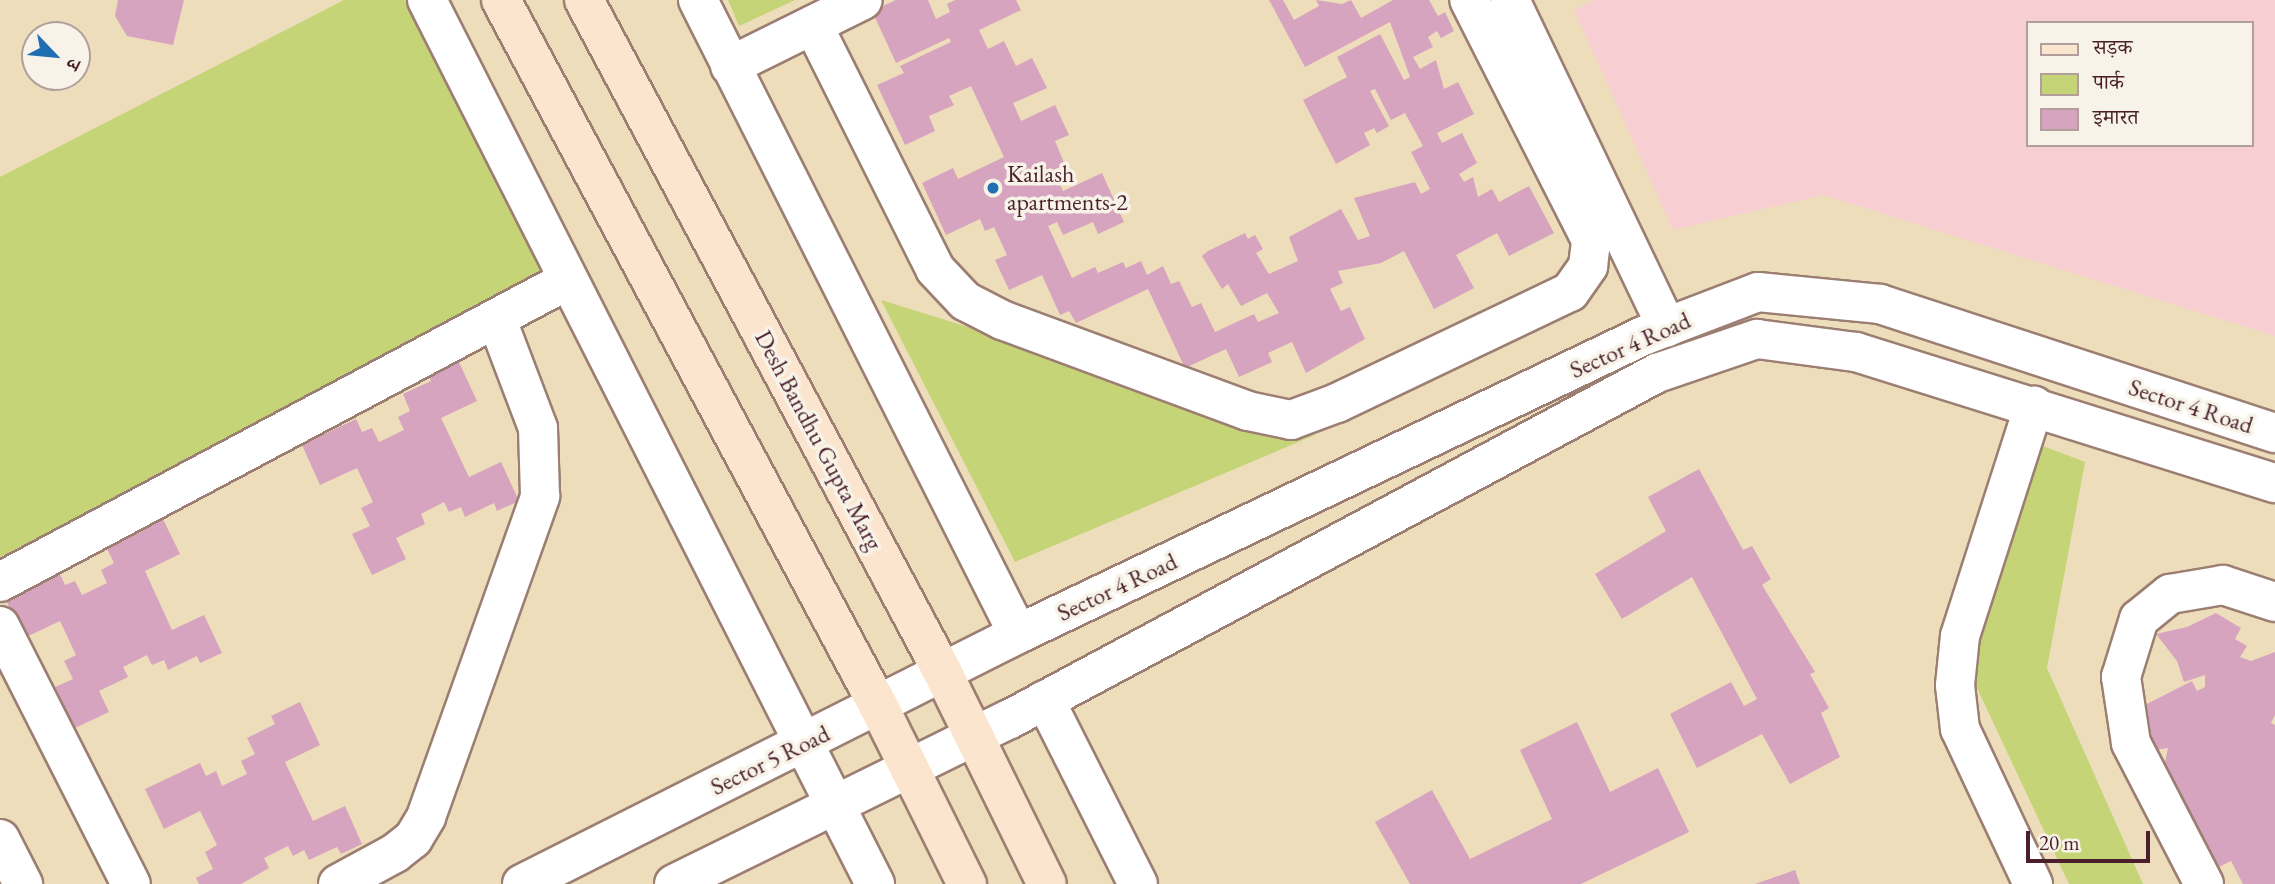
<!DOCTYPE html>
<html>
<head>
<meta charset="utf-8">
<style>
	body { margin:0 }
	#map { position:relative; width:2275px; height:884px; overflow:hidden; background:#eeddba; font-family:"EB Garamond","Noto Serif Devanagari",serif }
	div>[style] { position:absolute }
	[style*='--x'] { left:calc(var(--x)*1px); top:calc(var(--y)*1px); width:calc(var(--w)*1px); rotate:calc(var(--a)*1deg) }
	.built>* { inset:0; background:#f7cfd3 }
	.green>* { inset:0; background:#c4d477 }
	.building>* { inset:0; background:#d6a4bf }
	.roads { filter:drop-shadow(2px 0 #9c7e72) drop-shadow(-2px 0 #9c7e72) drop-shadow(0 2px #9c7e72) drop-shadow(0 -2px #9c7e72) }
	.street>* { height:38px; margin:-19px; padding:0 19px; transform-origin:19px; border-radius:19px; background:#fff }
	.secondary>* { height:38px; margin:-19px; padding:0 19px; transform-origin:19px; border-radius:19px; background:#fbe5cf }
	.dots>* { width:19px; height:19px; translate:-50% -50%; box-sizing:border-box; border:4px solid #f7f3e8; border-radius:50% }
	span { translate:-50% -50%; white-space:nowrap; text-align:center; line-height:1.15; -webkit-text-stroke:7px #f7f3e8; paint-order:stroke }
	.poi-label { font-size:24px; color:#4a1f2b }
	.left { translate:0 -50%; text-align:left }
	.street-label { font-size:24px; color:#4a1f2b }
	.legend { position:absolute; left:2026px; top:21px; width:228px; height:126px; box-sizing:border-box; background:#f7f3e8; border:2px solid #b29e9c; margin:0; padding:9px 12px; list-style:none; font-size:21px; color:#4a1f2b }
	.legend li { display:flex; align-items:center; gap:14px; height:35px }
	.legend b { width:35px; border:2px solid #b29e9c }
	.north { position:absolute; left:21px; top:21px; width:70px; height:70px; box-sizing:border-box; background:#f7f3e8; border:2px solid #b29e9c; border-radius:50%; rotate:116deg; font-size:19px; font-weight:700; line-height:28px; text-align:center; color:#4a1f2b }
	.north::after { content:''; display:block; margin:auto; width:24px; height:32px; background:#1f6fb2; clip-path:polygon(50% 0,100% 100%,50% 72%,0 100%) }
	.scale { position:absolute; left:2026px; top:831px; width:124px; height:32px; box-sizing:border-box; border:4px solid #4a1f2b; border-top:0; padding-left:9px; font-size:21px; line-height:24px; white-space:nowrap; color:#4a1f2b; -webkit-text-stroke:5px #f7f3e8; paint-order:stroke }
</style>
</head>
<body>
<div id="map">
	<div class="built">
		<i style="clip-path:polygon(evenodd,1594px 0,2275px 0,2275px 336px,1823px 195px,1673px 230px,1574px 10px,1594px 0,2028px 23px,2252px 23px,2252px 145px,2028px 145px,2028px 23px)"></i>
	</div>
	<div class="green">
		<i style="clip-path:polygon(344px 0,417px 0,555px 271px,0 557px,0 177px)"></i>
		<i style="clip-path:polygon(728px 0,795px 0,739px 26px)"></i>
		<i style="clip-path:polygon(881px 300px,1315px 435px,1015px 562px)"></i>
		<i style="clip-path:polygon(2043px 446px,2085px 462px,2047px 668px,2143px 884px,2069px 884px,1969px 671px)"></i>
	</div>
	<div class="building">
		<i style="clip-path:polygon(118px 0,184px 0,173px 45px,127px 36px,115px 16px)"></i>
		<i style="clip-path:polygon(896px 0,928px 0,936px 19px,950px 12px,947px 4px,955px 0,1016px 0,1021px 10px,979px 30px,988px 49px,1004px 41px,1016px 66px,1032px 58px,1047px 88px,1013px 103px,1021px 121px,1055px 105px,1069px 135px,1055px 141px,1065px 165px,1053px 170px,1063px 191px,1102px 173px,1124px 222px,1098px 234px,1093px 222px,1063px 235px,1057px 222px,1048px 226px,1072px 278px,1095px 267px,1098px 273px,1123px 262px,1126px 268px,1141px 261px,1147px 275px,1163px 266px,1171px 284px,1179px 281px,1192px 307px,1201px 303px,1215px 332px,1254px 314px,1258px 322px,1279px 313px,1267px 293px,1241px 306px,1228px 284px,1222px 289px,1202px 256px,1208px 251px,1245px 233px,1248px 239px,1255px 235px,1263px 249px,1256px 253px,1269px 274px,1298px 261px,1289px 237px,1341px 209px,1358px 240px,1370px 236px,1354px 198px,1415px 182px,1421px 194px,1430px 189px,1411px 152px,1423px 146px,1405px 113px,1391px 120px,1375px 89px,1370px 91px,1389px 126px,1377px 133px,1374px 128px,1364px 133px,1370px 145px,1336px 164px,1303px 100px,1347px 77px,1337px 57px,1380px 34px,1404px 80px,1410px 77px,1390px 22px,1305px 67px,1269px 0,1283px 0,1294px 20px,1319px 6px,1316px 0,1342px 4px,1351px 0,1361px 18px,1393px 0,1429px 0,1438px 16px,1445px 12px,1454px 31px,1441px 38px,1437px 31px,1428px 37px,1433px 47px,1413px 57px,1420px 69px,1436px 60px,1444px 89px,1458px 82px,1474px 114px,1437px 133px,1442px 143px,1462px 133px,1477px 163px,1459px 174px,1464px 182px,1473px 177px,1478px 197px,1492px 189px,1499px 202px,1529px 186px,1554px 233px,1509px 256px,1497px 233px,1456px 255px,1474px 288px,1434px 309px,1404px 251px,1381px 263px,1338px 271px,1343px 283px,1330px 289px,1341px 311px,1350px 307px,1365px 339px,1306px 373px,1292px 342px,1268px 353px,1272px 362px,1239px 377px,1226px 349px,1185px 368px,1148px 289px,1076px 323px,1069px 311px,1060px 315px,1042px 275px,1009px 290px,995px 260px,1007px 255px,994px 227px,985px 231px,980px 219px,946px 235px,922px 183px,953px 168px,958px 179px,1004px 157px,971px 86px,949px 96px,954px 105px,929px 116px,935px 131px,905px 145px,877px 85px,904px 73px,900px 66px,951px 42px,949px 38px,896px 63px,872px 11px)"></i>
		<i style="clip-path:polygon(457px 358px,477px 401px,441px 418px,469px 477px,501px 462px,519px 501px,497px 511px,494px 503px,465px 517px,461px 507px,449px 512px,444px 502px,421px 514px,425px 524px,396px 538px,406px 559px,372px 575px,352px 534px,370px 526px,361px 508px,373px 502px,357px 468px,320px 485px,302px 445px,356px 419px,362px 432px,372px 428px,379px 442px,404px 430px,398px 417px,410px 411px,403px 394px,431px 381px,427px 372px)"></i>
		<i style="clip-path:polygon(1699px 469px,1743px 550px,1752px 546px,1771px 579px,1762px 585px,1815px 672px,1810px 674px,1829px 708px,1821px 713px,1840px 757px,1790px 784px,1762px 734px,1697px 768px,1670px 714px,1731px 682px,1744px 706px,1757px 699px,1692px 577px,1622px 619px,1595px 574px,1666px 531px,1648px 497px)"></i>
		<i style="clip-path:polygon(159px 511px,180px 554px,145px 571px,172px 630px,204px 615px,222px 653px,200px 663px,197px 656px,168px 670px,164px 660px,152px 665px,147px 655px,123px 667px,128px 677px,99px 691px,109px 712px,75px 728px,55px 687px,73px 679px,64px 661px,76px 655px,60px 621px,24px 638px,5px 598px,59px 572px,65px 585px,75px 581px,82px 595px,107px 583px,101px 570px,114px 563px,106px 547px,135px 534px,130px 525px)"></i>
		<i style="clip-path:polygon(2216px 613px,2241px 628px,2235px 639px,2247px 646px,2240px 657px,2251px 661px,2275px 652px,2275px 715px,2271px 723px,2275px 725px,2275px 884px,2243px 884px,2231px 861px,2205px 874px,2161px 781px,2168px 748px,2155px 750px,2129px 713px,2192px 681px,2197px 691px,2205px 687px,2205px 675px,2184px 682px,2177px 661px,2156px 634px,2187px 627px)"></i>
		<i style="clip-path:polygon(300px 702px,320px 745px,285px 762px,313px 821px,345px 806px,362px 844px,341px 854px,337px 847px,309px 860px,304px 850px,293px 856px,288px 846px,264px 858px,269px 868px,241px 884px,199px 884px,196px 878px,213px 869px,205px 852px,217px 845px,200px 811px,164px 829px,145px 789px,200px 763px,206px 776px,216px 771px,222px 786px,247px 774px,241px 761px,255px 754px,247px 738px,275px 724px,271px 716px)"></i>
		<i style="clip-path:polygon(1577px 722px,1610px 792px,1658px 768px,1689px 832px,1581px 884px,1410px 884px,1375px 822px,1432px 790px,1470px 859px,1552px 819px,1520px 750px)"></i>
		<i style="clip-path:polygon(1795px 870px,1800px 884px,1755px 884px)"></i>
	</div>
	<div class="roads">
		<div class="street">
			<i style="--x:427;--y:0;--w:991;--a:63.12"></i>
			<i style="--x:698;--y:0;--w:710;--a:63.22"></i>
			<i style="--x:1510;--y:0;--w:363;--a:64.4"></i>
			<i style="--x:813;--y:25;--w:273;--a:63.4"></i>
			<i style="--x:935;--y:269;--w:44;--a:46.8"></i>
			<i style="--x:965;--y:301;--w:42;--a:27.2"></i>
			<i style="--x:1002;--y:320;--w:262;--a:20.3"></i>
			<i style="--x:1248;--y:411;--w:44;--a:11.8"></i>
			<i style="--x:1291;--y:420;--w:49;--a:-20.3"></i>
			<i style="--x:1337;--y:403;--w:258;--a:-25.5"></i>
			<i style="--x:1570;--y:292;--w:32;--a:-55"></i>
			<i style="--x:1588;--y:266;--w:26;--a:-83"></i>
			<i style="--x:1591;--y:240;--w:269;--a:-116.9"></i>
			<i style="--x:730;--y:66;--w:148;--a:-26.4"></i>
			<i style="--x:0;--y:582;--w:643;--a:-28"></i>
			<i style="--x:0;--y:626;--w:289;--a:63.1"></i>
			<i style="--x:1045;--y:700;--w:206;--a:63.2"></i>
			<i style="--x:0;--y:839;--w:51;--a:62.9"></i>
			<i style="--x:338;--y:884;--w:65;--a:-28.5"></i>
			<i style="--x:395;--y:853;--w:23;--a:-38"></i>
			<i style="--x:413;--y:839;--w:26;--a:-59"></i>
			<i style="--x:426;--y:817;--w:341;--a:-70.4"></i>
			<i style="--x:540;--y:496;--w:68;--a:-91.7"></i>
			<i style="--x:538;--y:428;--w:116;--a:-110.8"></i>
			<i style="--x:522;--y:884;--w:555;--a:-26.75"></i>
			<i style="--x:1018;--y:634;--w:692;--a:-25.49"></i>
			<i style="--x:1643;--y:336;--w:123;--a:-20.9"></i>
			<i style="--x:1758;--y:292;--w:123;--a:5.6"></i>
			<i style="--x:1880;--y:304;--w:416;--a:18.1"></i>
			<i style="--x:674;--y:884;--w:374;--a:-26.2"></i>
			<i style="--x:1010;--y:719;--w:734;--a:-28.14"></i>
			<i style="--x:1657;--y:373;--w:106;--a:-18.8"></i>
			<i style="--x:1757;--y:339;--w:100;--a:7.5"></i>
			<i style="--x:1856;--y:352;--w:439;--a:17.4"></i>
			<i style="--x:2033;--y:884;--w:171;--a:-115.2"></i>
			<i style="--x:1960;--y:729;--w:44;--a:-96.5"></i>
			<i style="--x:1955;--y:685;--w:49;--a:-84.2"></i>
			<i style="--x:1960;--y:636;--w:242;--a:-72.2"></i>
			<i style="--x:2204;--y:884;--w:159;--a:-117.4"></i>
			<i style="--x:2131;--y:743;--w:67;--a:-98.6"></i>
			<i style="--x:2121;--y:677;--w:61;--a:-72.8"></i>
			<i style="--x:2139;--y:619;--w:40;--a:-39"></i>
			<i style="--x:2170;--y:594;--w:54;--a:-9.6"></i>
			<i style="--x:2223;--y:585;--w:55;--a:18.1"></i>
		</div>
		<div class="secondary">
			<i style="--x:501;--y:0;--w:802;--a:61.87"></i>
			<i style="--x:879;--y:707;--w:198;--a:63.6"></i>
			<i style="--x:584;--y:0;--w:761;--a:61.92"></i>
			<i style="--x:942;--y:671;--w:237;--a:63.8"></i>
		</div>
	</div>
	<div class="dots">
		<i style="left:993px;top:188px;background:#1f6fb2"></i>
	</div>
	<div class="poi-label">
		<span class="left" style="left:1007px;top:188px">Kailash<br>apartments-2</span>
	</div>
	<div class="street-label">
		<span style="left:1630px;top:345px;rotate:-24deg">Sector 4 Road</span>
		<span style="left:2191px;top:406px;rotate:18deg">Sector 4 Road</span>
		<span style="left:819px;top:440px;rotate:62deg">Desh Bandhu Gupta Marg</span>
		<span style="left:1117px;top:587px;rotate:-25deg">Sector 4 Road</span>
		<span style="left:770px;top:760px;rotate:-26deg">Sector 5 Road</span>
	</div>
	<ul class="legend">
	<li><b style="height:9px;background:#fbe5cf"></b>सड़क</li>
	<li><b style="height:19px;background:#c4d477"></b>पार्क</li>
	<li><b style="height:19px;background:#d6a4bf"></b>इमारत</li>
	</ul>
	<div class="north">उ</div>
	<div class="scale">20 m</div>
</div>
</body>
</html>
